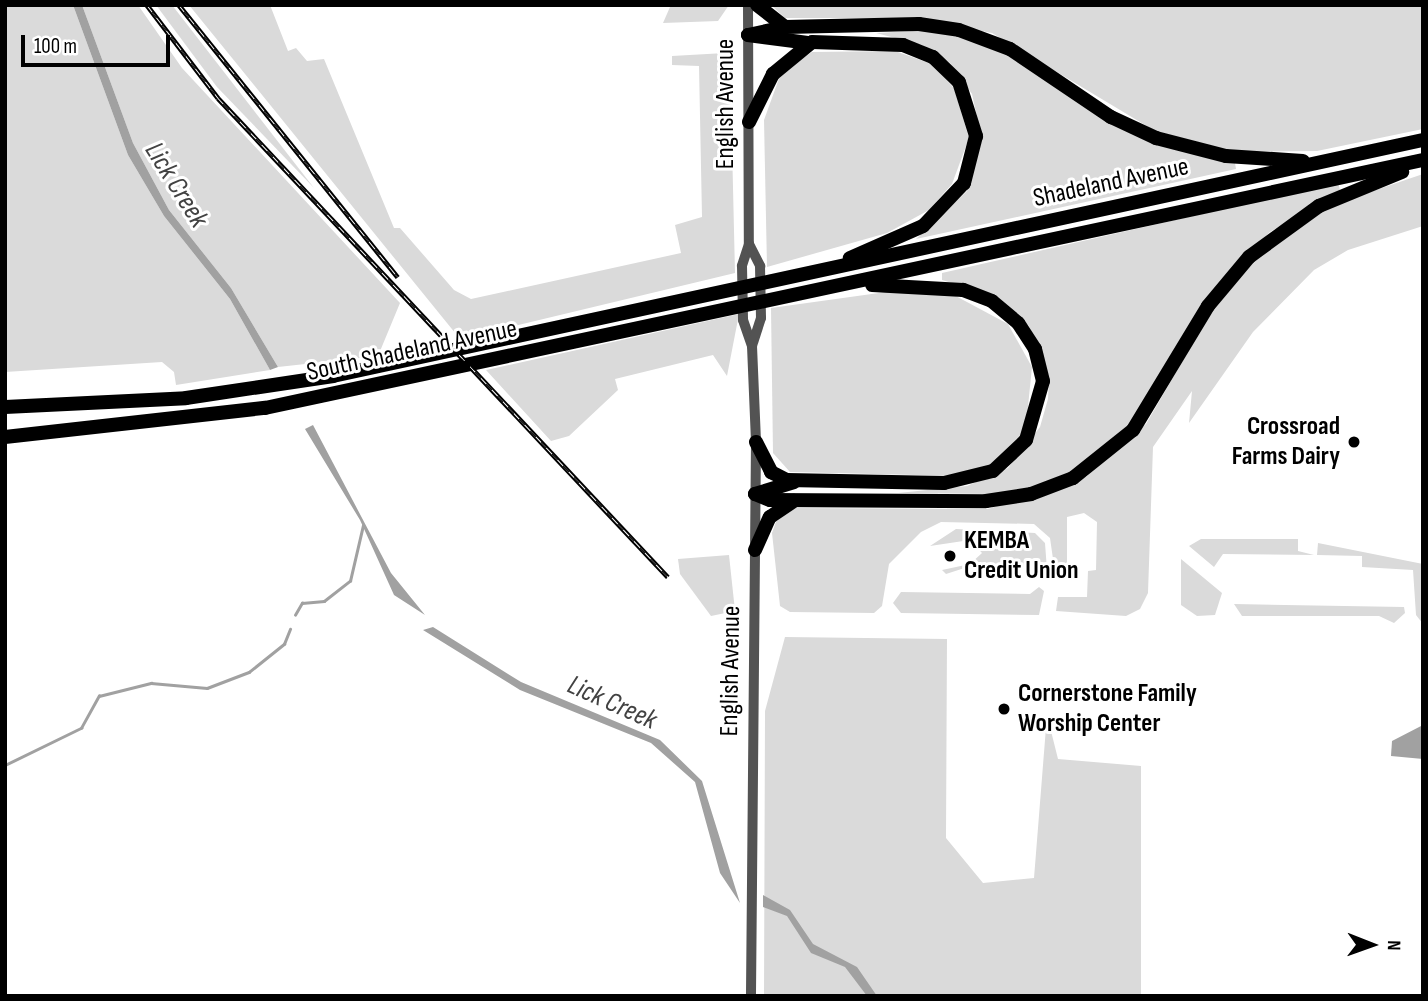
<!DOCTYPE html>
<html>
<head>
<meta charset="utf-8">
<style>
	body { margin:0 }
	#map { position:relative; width:1428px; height:1001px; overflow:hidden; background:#fff; font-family:"Sofia Sans Condensed",sans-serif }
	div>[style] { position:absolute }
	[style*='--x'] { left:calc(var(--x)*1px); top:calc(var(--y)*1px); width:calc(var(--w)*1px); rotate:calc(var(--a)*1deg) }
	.green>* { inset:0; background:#dadada }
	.water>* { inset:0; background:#a1a1a1 }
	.stream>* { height:2.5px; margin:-1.25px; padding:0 1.25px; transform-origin:1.25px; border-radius:1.25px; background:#a1a1a1 }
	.tertiary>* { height:10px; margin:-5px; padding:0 5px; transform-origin:5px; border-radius:5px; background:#535353 }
	.motorway>* { height:14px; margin:-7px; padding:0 7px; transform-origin:7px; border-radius:7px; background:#000 }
	.rail>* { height:5px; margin-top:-2.5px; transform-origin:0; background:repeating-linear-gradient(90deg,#fff 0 8px,#000 0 16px); box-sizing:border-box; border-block:2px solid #000 }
	.dots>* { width:19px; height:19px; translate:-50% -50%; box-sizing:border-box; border:4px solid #fff; border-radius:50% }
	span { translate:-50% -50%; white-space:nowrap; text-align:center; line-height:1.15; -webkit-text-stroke:6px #fff; paint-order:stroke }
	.street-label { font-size:26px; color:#000 }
	.poi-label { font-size:26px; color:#000; font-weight:700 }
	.right { translate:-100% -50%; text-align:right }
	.left { translate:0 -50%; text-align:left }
	.water-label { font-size:28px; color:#424242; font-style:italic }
	.frame { position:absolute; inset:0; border:7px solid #000; pointer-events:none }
	.north { position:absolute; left:1337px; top:910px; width:70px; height:70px; -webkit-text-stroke:5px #fff; paint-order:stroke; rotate:91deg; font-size:19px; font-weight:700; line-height:28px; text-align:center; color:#000 }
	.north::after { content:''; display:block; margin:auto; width:24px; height:32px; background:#000; clip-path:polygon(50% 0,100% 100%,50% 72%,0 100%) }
	.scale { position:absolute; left:21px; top:35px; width:149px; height:32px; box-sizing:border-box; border:4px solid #000; border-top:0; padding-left:9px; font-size:21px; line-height:24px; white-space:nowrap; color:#000; -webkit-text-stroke:5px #fff; paint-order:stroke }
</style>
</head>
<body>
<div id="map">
	<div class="green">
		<i style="clip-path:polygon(5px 5px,73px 5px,128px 155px,164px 216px,230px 299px,270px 370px,176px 385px,174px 372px,162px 362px,5px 372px)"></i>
		<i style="clip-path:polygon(82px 5px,138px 5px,182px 68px,400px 303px,378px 356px,278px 367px,231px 288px,169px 210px,133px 143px)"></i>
		<i style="clip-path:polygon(156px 5px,172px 5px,314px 188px,217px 87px)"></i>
		<i style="clip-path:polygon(189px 5px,270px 5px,288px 51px,296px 48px,307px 61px,324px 59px,394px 228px,400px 228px,454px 290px,471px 299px,681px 253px,675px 225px,702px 217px,699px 66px,672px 65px,672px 56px,725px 53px,730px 58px,735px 273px,460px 339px)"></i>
		<i style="clip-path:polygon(729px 5px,718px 21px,663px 23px,670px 7px)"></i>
		<i style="clip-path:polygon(771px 5px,1423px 5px,1423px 129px,1317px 151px,1235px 152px,1155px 131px,992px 33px,913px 18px,785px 18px)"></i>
		<i style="clip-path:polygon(931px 30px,990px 44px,1120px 126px,1235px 163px,1236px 169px,916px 239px,967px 191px,982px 140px,972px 94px,950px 63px,922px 45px,876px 33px)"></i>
		<i style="clip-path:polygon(895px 51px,932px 64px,954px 88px,969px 138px,952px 184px,929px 210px,887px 233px,767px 267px,764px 120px,781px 73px,812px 52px)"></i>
		<i style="clip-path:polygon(1423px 174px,1423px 226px,1348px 250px,1314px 270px,1253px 332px,1189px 423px,1192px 391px,1153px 447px,1148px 593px,1140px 609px,1126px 616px,1056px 611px,1058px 597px,1087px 597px,1088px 571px,1096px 570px,1097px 522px,1084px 513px,1067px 517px,1067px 566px,1054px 566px,1050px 538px,1034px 524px,941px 522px,921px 532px,889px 564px,882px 606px,874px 613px,790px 612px,780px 606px,772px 533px,777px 519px,793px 508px,988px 509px,1086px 477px,1146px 424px,1207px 319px,1251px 263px,1332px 205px)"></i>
		<i style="clip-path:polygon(1338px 183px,1340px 190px,1270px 232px,1221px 280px,1143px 411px,1083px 467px,1039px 486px,990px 494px,898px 493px,967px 486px,1008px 468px,1040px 427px,1048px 399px,1049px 376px,1029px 326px,995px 296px,942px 280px,942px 273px)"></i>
		<i style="clip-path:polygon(886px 292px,952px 294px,1008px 324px,1032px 367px,1026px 426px,1016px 444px,982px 471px,956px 476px,790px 472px,773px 453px,771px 308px)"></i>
		<i style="clip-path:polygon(739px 314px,727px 376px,713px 355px,615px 379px,618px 390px,569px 436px,551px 441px,486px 370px)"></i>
		<i style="clip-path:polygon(956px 529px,1035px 533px,1045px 543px,1047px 570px,1042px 575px,1036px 568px,980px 563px,946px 574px,942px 570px,970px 564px,982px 553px,970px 540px,930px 546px)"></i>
		<i style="clip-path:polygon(1201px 539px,1298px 539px,1298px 551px,1314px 555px,1223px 554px,1214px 567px,1189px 546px)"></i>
		<i style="clip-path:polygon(1318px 543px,1423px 564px,1423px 624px,1416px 615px,1413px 570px,1362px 567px,1362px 556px,1317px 555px)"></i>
		<i style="clip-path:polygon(729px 555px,735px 611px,711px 616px,680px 574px,678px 559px)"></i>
		<i style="clip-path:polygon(1181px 559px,1222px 593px,1215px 615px,1197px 616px,1181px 605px)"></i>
		<i style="clip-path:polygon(1039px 587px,1044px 591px,1039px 615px,901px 613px,893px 603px,901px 592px,1030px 594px)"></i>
		<i style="clip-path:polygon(1234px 604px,1404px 607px,1405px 613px,1394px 623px,1379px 616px,1242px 616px)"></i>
		<i style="clip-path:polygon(785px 637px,947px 639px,946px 838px,983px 883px,1034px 878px,1047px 715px,1058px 759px,1141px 766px,1141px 996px,764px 996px,765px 711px)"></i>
	</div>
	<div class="water">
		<i style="clip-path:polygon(73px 5px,82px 5px,133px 143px,169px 210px,231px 288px,278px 367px,270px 370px,230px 299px,164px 216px,128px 155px)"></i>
		<i style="clip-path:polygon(313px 425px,391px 573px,425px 615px,394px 595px,360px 520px,305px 429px)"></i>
		<i style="clip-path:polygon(433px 627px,521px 682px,660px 740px,702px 781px,740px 903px,720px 873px,695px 782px,651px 743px,520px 690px,423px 630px)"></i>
		<i style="clip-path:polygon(1423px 725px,1423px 759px,1391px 756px,1392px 741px)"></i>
		<i style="clip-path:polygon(763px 895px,790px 910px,813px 944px,857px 967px,877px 996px,867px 996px,845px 967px,811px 953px,787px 916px,763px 907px)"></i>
	</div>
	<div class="stream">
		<i style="--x:295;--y:615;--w:14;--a:-60"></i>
		<i style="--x:302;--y:603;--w:22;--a:-5"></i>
		<i style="--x:324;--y:601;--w:33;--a:-38"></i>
		<i style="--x:350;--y:581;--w:57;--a:-76.9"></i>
		<i style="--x:5;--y:765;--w:85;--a:-26"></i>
		<i style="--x:81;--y:728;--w:37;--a:-61"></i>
		<i style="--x:99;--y:696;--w:54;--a:-14"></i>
		<i style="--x:151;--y:683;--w:56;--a:5.1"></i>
		<i style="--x:207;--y:688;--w:45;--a:-20.9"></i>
		<i style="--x:249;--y:672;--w:45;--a:-38.7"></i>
		<i style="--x:284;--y:644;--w:16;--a:-68"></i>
	</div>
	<div class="tertiary">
		<i style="--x:748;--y:5;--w:239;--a:89.8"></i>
		<i style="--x:749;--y:244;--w:23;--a:108"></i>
		<i style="--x:742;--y:266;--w:54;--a:88.9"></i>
		<i style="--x:743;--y:320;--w:28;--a:71"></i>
		<i style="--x:752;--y:346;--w:96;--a:87.6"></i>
		<i style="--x:756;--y:442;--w:554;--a:90.52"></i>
		<i style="--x:749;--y:244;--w:25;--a:63"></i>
		<i style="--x:760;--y:266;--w:52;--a:88.9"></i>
		<i style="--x:761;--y:318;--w:29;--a:108"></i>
	</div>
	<div class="motorway">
		<i style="--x:757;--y:5;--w:34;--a:38"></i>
		<i style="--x:748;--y:35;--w:38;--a:-12"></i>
		<i style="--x:785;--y:27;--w:134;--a:-1.3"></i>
		<i style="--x:919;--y:24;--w:40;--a:8.5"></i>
		<i style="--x:959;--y:30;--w:54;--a:20.4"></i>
		<i style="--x:1010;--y:49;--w:122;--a:34"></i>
		<i style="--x:1111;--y:117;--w:50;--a:25"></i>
		<i style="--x:1156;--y:138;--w:72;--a:14.4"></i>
		<i style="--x:1226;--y:156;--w:77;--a:3.7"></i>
		<i style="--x:748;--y:35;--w:62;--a:7.5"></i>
		<i style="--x:749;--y:122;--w:54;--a:-63.4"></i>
		<i style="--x:773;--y:74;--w:50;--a:-39.4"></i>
		<i style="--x:812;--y:42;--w:91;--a:1.9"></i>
		<i style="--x:903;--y:45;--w:32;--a:22"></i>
		<i style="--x:933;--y:57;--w:36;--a:44"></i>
		<i style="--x:959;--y:82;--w:57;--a:72.5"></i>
		<i style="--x:976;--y:136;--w:49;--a:104.3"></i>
		<i style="--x:964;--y:183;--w:59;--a:133.6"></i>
		<i style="--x:923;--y:226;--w:80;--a:156.3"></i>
		<i style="--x:5;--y:407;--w:181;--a:-2.8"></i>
		<i style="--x:186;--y:398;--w:149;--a:-8.5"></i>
		<i style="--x:333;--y:376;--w:1115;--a:-12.22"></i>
		<i style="--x:5;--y:437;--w:262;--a:-6.4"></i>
		<i style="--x:265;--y:408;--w:1184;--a:-12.09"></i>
		<i style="--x:756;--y:442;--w:34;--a:63"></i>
		<i style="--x:771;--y:472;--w:18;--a:27"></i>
		<i style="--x:787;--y:480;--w:157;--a:1.1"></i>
		<i style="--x:944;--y:483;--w:50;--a:-13.8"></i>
		<i style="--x:993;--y:471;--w:45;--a:-43.2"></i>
		<i style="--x:1026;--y:440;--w:61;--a:-73.9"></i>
		<i style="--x:1043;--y:381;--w:33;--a:-104"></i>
		<i style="--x:1035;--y:349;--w:31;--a:-123"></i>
		<i style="--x:1018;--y:323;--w:34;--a:-140"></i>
		<i style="--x:992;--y:301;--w:31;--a:-159"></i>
		<i style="--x:963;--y:290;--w:91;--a:-176.9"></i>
		<i style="--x:755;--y:494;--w:16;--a:22"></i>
		<i style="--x:770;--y:500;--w:216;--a:0.3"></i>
		<i style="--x:986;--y:501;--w:46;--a:-8.8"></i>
		<i style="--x:1031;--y:494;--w:45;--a:-20.9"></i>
		<i style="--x:1073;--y:478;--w:77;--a:-38.7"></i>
		<i style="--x:1133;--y:430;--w:145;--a:-58.8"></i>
		<i style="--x:1208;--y:306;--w:64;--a:-50.1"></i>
		<i style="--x:1249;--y:257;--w:87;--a:-36.1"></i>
		<i style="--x:1319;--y:206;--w:90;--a:-22.3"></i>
		<i style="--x:755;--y:494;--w:41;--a:-17.1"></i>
		<i style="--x:755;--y:550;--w:36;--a:-66"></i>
		<i style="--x:770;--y:517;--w:29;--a:-34"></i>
	</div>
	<div class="rail">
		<i style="--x:147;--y:5;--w:117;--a:52.6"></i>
		<i style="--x:218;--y:98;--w:657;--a:46.79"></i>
		<i style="--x:179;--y:5;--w:349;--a:51.2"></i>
	</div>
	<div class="dots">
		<i style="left:1354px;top:442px;background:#000"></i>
		<i style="left:950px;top:556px;background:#000"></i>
		<i style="left:1004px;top:709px;background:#000"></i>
	</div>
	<div class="street-label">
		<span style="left:726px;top:104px;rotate:-90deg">English Avenue</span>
		<span style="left:1111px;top:183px;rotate:-12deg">Shadeland Avenue</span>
		<span style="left:412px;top:351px;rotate:-12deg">South Shadeland Avenue</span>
		<span style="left:731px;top:671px;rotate:-89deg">English Avenue</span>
	</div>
	<div class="poi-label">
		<span class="right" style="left:1340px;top:442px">Crossroad<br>Farms Dairy</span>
		<span class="left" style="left:964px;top:556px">KEMBA<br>Credit Union</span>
		<span class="left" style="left:1018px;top:709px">Cornerstone Family<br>Worship Center</span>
	</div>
	<div class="water-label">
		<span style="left:176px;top:185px;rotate:58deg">Lick Creek</span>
		<span style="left:612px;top:703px;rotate:24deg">Lick Creek</span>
	</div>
	<div class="frame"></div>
	<div class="north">N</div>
	<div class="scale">100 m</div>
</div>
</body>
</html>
